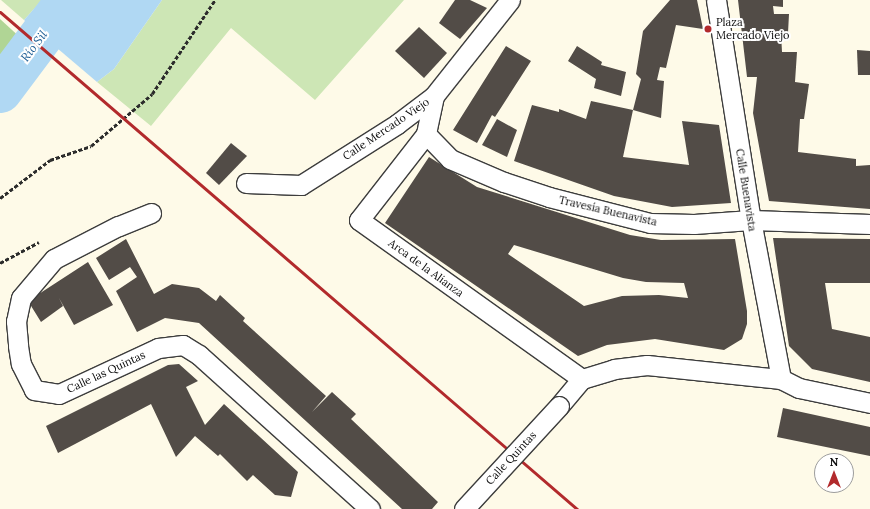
<!DOCTYPE html>
<html>
<head>
<meta charset="utf-8">
<style>
	body { margin:0 }
	#map { position:relative; width:870px; height:509px; overflow:hidden; background:#fefae8; font-family:Lora,serif }
	div>[style] { position:absolute }
	[style*='--x'] { left:calc(var(--x)*1px); top:calc(var(--y)*1px); width:calc(var(--w)*1px); rotate:calc(var(--a)*1deg) }
	.green>* { inset:0; background:#cde6b5 }
	.forest>* { inset:0; background:#b0d595 }
	.water>* { inset:0; background:#b0d8f3 }
	.river>* { height:44px; margin:-22px; padding:0 22px; transform-origin:22px; border-radius:22px; background:#b0d8f3 }
	.building>* { inset:0; background:#524c47 }
	.path>* { height:2.5px; margin-top:-1.25px; transform-origin:0; background:repeating-linear-gradient(90deg,#2c2c2c 0 4px,transparent 0 6px) }
	.roads { filter:drop-shadow(1px 0 #3d3d3d) drop-shadow(-1px 0 #3d3d3d) drop-shadow(0 1px #3d3d3d) drop-shadow(0 -1px #3d3d3d) }
	.street>* { height:19px; margin:-9.5px; padding:0 9.5px; transform-origin:9.5px; border-radius:9.5px; background:#fff }
	.rail>* { height:3px; margin:-1.5px; padding:0 1.5px; transform-origin:1.5px; border-radius:1.5px; background:#b22a2c }
	.bridges { filter:drop-shadow(1px 0 #3d3d3d) drop-shadow(-1px 0 #3d3d3d) drop-shadow(0 1px #3d3d3d) drop-shadow(0 -1px #3d3d3d) }
	.street-bridge>* { height:19px; margin:-9.5px; padding:0 9.5px; transform-origin:9.5px; border-radius:9.5px; background:#fff }
	.dots>* { width:11px; height:11px; translate:-50% -50%; box-sizing:border-box; border:2px solid #fff; border-radius:50% }
	span { translate:-50% -50%; white-space:nowrap; text-align:center; line-height:1.15; -webkit-text-stroke:4px #fff; paint-order:stroke }
	.poi-label { font-size:11px; color:#0a0a0a }
	.left { translate:0 -50%; text-align:left }
	.street-label { font-size:11px; color:#0a0a0a }
	.water-label { font-size:12px; color:#1b5c94; font-style:italic }
	.north { position:absolute; left:814px; top:453px; width:40px; height:40px; box-sizing:border-box; background:#fff; border:1px solid #9d9d9d; border-radius:50%; rotate:0deg; font-size:11px; font-weight:700; line-height:16px; text-align:center; color:#0a0a0a }
	.north::after { content:''; display:block; margin:auto; width:14px; height:18px; background:#b22a2c; clip-path:polygon(50% 0,100% 100%,50% 72%,0 100%) }
</style>
</head>
<body>
<div id="map">
	<div class="green">
		<i style="clip-path:polygon(1px 0,42px 0,24px 20px)"></i>
		<i style="clip-path:polygon(162px 0,404px 0,315px 100px,231px 28px,151px 126px,97px 82px,114px 69px)"></i>
	</div>
	<div class="forest">
		<i style="clip-path:polygon(0 19px,23px 40px,0 61px)"></i>
	</div>
	<div class="water">
		<i style="clip-path:polygon(42px 0,162px 0,114px 69px,97px 82px,24px 20px)"></i>
	</div>
	<div class="river">
		<i style="--x:0;--y:91;--w:114;--a:-53.2"></i>
	</div>
	<div class="building">
		<i style="clip-path:polygon(455px 0,470px 0,487px 8px,460px 39px,439px 23px)"></i>
		<i style="clip-path:polygon(670px 0,697px 0,703px 29px,676px 25px,666px 68px,660px 67px,657px 80px,664px 81px,661px 118px,633px 110px,623px 157px,689px 165px,682px 121px,719px 125px,731px 203px,672px 207px,614px 196px,514px 161px,532px 105px,559px 112px,559px 109px,586px 119px,591px 101px,633px 110px,641px 79px,636px 74px,643px 31px)"></i>
		<i style="clip-path:polygon(738px 0,783px 0,783px 7px,773px 6px,774px 14px,789px 14px,788px 33px,781px 33px,782px 52px,797px 52px,795px 82px,809px 84px,804px 119px,800px 119px,798px 152px,856px 159px,856px 166px,870px 165px,870px 209px,769px 201px,753px 113px,757px 77px,747px 77px)"></i>
		<i style="clip-path:polygon(419px 27px,447px 53px,424px 78px,395px 51px)"></i>
		<i style="clip-path:polygon(506px 46px,531px 61px,495px 117px,492px 115px,477px 143px,453px 130px)"></i>
		<i style="clip-path:polygon(577px 46px,602px 62px,601px 65px,626px 72px,621px 96px,594px 88px,596px 79px,568px 61px)"></i>
		<i style="clip-path:polygon(857px 50px,870px 51px,870px 75px,858px 75px)"></i>
		<i style="clip-path:polygon(497px 119px,517px 130px,507px 157px,482px 145px)"></i>
		<i style="clip-path:polygon(231px 143px,247px 156px,219px 185px,206px 173px)"></i>
		<i style="clip-path:polygon(evenodd,429px 157px,477px 187px,630px 235px,661px 240px,735px 239px,747px 311px,747px 324px,742px 339px,724px 350px,655px 339px,607px 345px,578px 356px,385px 223px,429px 157px,514px 245px,623px 278px,646px 282px,684px 283px,688px 298px,659px 295px,622px 296px,584px 306px,508px 254px,514px 245px)"></i>
		<i style="clip-path:polygon(773px 238px,870px 239px,870px 283px,825px 283px,832px 329px,870px 337px,870px 382px,812px 369px,789px 346px)"></i>
		<i style="clip-path:polygon(126px 239px,154px 294px,172px 284px,199px 288px,216px 301px,220px 295px,245px 318px,243px 321px,326px 396px,312px 412px,332px 392px,356px 414px,351px 419px,438px 502px,432px 509px,402px 509px,199px 323px,165px 318px,137px 332px,116px 291px,137px 277px,130px 267px,109px 280px,96px 258px)"></i>
		<i style="clip-path:polygon(88px 262px,113px 305px,74px 325px,59px 298px,63px 306px,41px 322px,28px 301px)"></i>
		<i style="clip-path:polygon(179px 364px,198px 381px,186px 387px,205px 425px,224px 404px,298px 472px,291px 497px,275px 495px,253px 475px,247px 481px,220px 454px,218px 456px,195px 436px,176px 457px,151px 404px,58px 453px,46px 426px,168px 365px)"></i>
		<i style="clip-path:polygon(783px 408px,870px 427px,870px 456px,777px 437px)"></i>
	</div>
	<div class="path">
		<i style="--x:0;--y:198;--w:63;--a:-37.2"></i>
		<i style="--x:50;--y:160;--w:43;--a:-18.9"></i>
		<i style="--x:91;--y:146;--w:80;--a:-40.4"></i>
		<i style="--x:152;--y:94;--w:113;--a:-56.2"></i>
		<i style="--x:0;--y:263;--w:44;--a:-28.3"></i>
	</div>
	<div class="roads">
		<div class="street">
			<i style="--x:716;--y:0;--w:223;--a:81"></i>
			<i style="--x:751;--y:220;--w:162;--a:79.3"></i>
			<i style="--x:434;--y:96;--w:39;--a:102"></i>
			<i style="--x:426;--y:134;--w:35;--a:46"></i>
			<i style="--x:450;--y:159;--w:59;--a:23.1"></i>
			<i style="--x:504;--y:182;--w:47;--a:18.4"></i>
			<i style="--x:549;--y:197;--w:104;--a:14.4"></i>
			<i style="--x:650;--y:223;--w:44;--a:1.3"></i>
			<i style="--x:694;--y:224;--w:57;--a:-4"></i>
			<i style="--x:751;--y:220;--w:119;--a:1.9"></i>
			<i style="--x:426;--y:134;--w:109;--a:127.9"></i>
			<i style="--x:359;--y:220;--w:274;--a:35.5"></i>
			<i style="--x:246;--y:183;--w:55;--a:2.1"></i>
			<i style="--x:301;--y:185;--w:114;--a:-32.4"></i>
			<i style="--x:397;--y:124;--w:46;--a:-37.1"></i>
			<i style="--x:434;--y:96;--w:122;--a:-51.6"></i>
			<i style="--x:151;--y:213;--w:35;--a:158"></i>
			<i style="--x:118;--y:226;--w:72;--a:152.7"></i>
			<i style="--x:54;--y:259;--w:51;--a:130.2"></i>
			<i style="--x:21;--y:298;--w:24;--a:102"></i>
			<i style="--x:16;--y:321;--w:25;--a:85"></i>
			<i style="--x:18;--y:346;--w:18;--a:81"></i>
			<i style="--x:21;--y:364;--w:29;--a:63"></i>
			<i style="--x:34;--y:390;--w:25;--a:9"></i>
			<i style="--x:59;--y:394;--w:109;--a:-24.9"></i>
			<i style="--x:158;--y:348;--w:25;--a:-7"></i>
			<i style="--x:183;--y:345;--w:19;--a:32"></i>
			<i style="--x:199;--y:355;--w:230;--a:42"></i>
			<i style="--x:559;--y:406;--w:35;--a:-50"></i>
			<i style="--x:582;--y:379;--w:34;--a:-17"></i>
			<i style="--x:614;--y:369;--w:33;--a:-7"></i>
			<i style="--x:647;--y:365;--w:135;--a:6"></i>
			<i style="--x:781;--y:379;--w:20;--a:27"></i>
			<i style="--x:799;--y:388;--w:73;--a:11.9"></i>
		</div>
	</div>
	<div class="rail">
		<i style="--x:0;--y:12;--w:762;--a:40.74"></i>
	</div>
	<div class="bridges">
		<div class="street-bridge">
			<i style="--x:464;--y:509;--w:140;--a:-47.3"></i>
		</div>
	</div>
	<div class="dots">
		<i style="left:708px;top:29px;background:#b22a2c"></i>
	</div>
	<div class="poi-label">
		<span class="left" style="left:716px;top:29px">Plaza<br>Mercado Viejo</span>
	</div>
	<div class="street-label">
		<span style="left:386px;top:129px;rotate:-34deg">Calle Mercado Viejo</span>
		<span style="left:746px;top:190px;rotate:81deg">Calle Buenavista</span>
		<span style="left:608px;top:211px;rotate:13deg">Travesía Buenavista</span>
		<span style="left:426px;top:268px;rotate:36deg">Arca de la Alianza</span>
		<span style="left:106px;top:372px;rotate:-25deg">Calle las Quintas</span>
		<span style="left:511px;top:458px;rotate:-47deg">Calle Quintas</span>
	</div>
	<div class="water-label">
		<span style="left:34px;top:46px;rotate:-53deg">Río Sil</span>
	</div>
	<div class="north">N</div>
</div>
</body>
</html>
